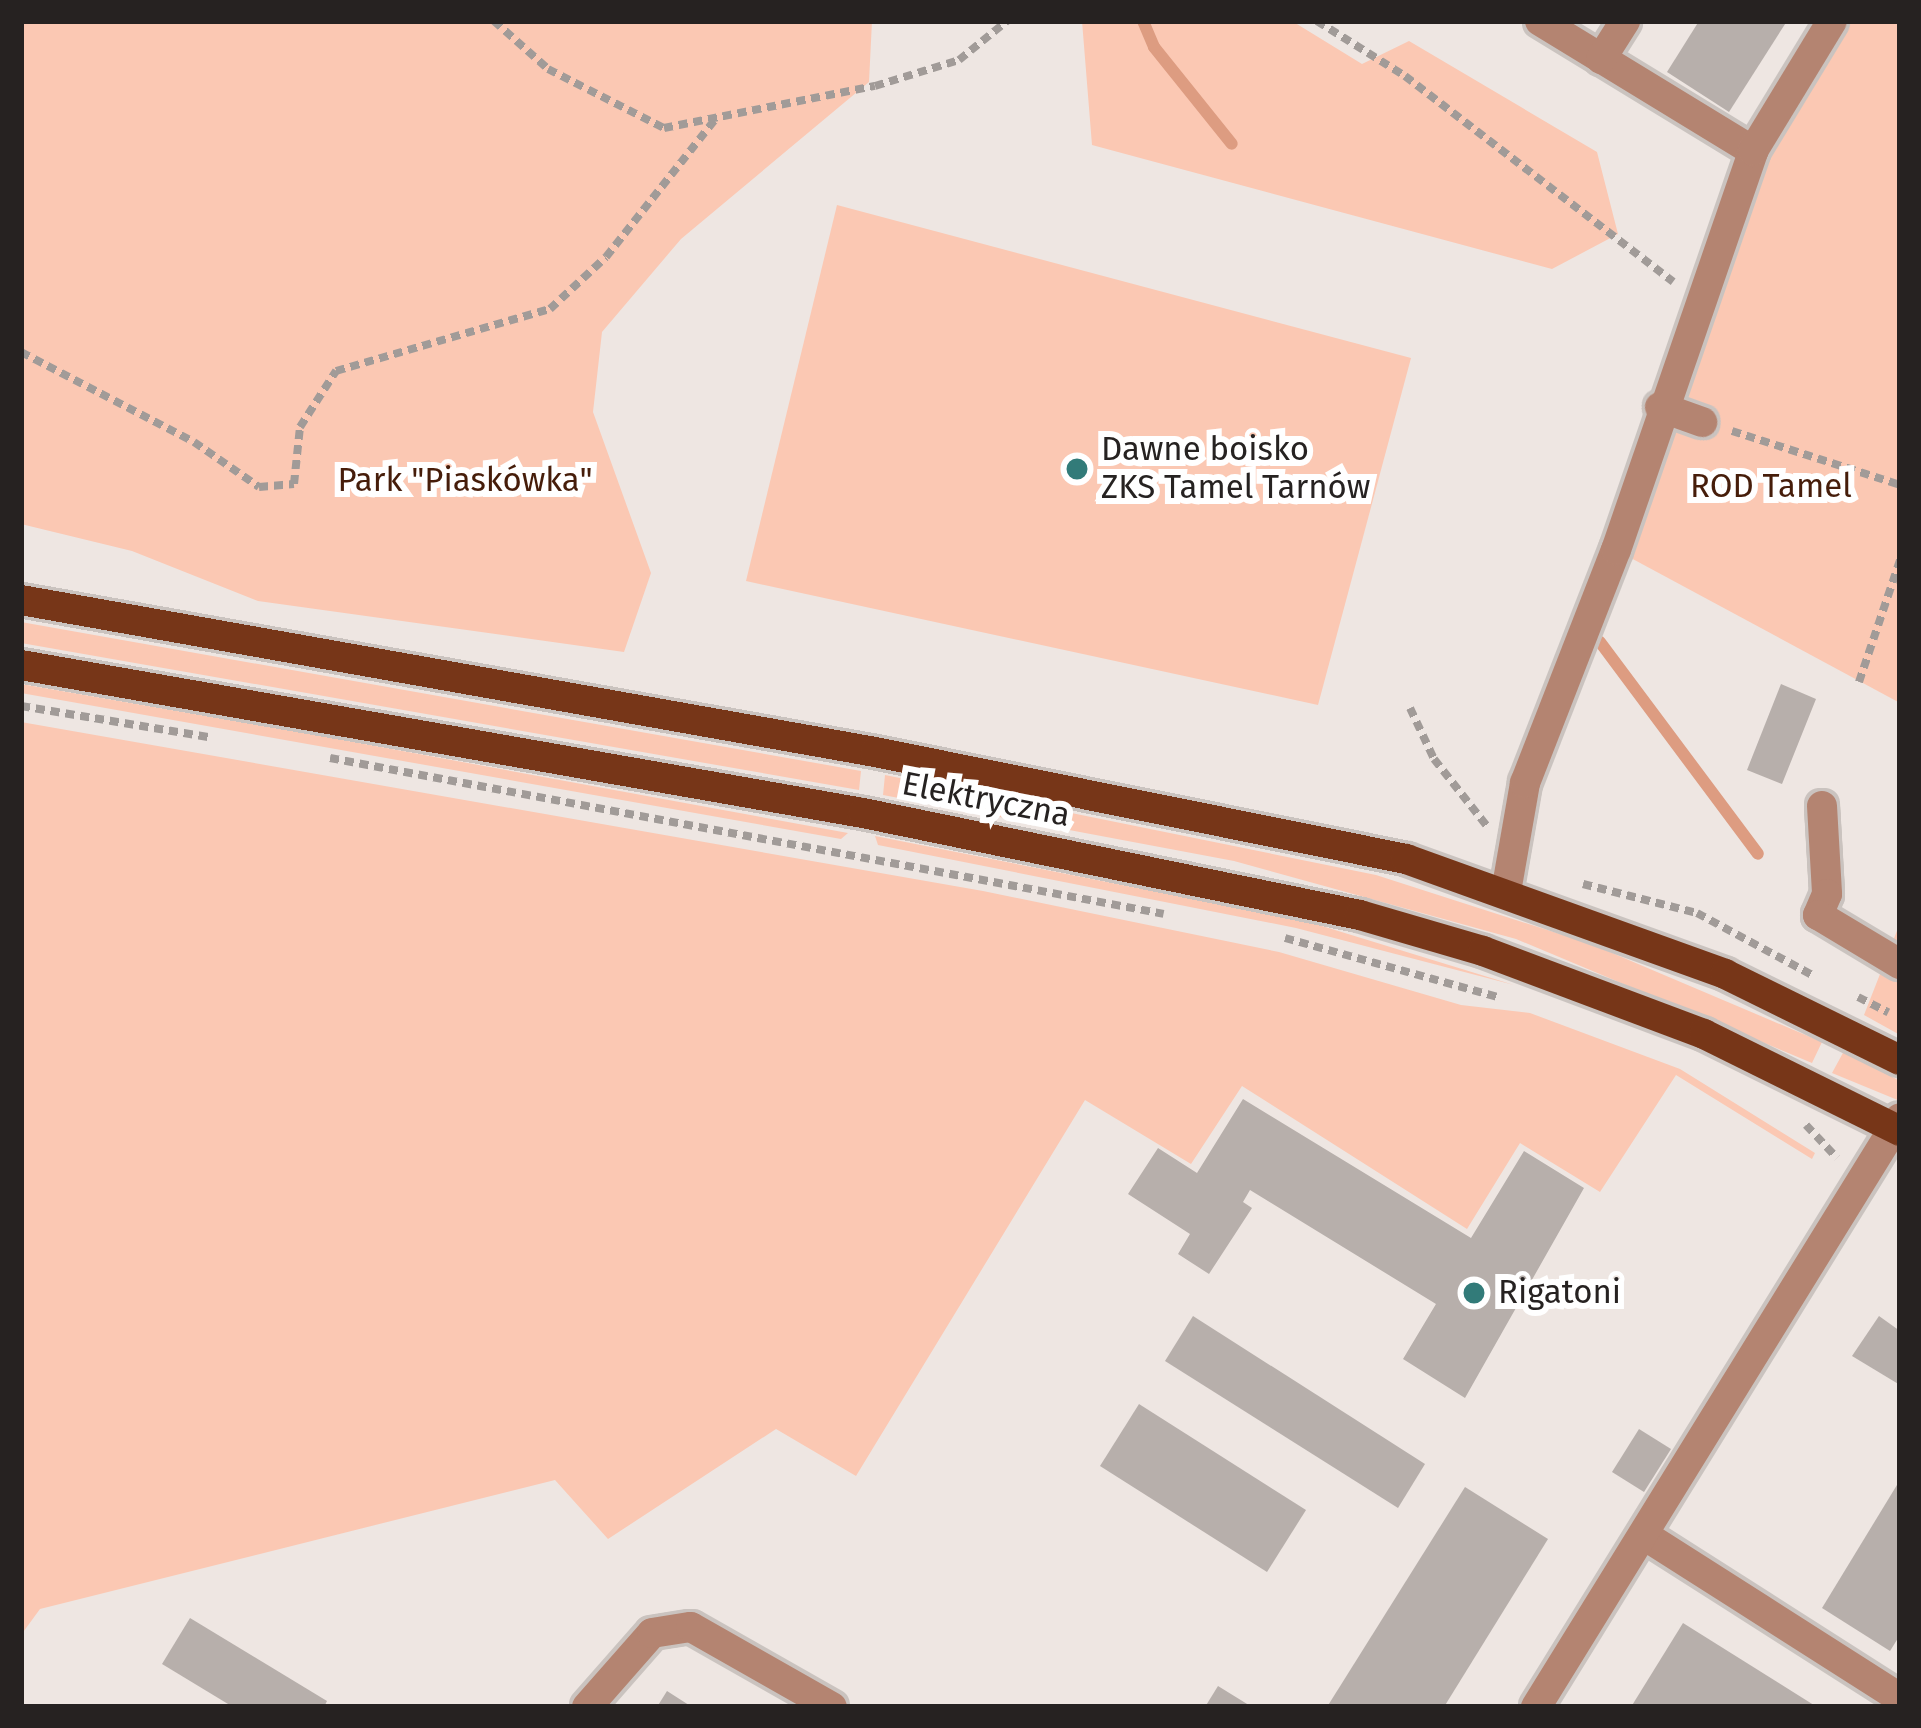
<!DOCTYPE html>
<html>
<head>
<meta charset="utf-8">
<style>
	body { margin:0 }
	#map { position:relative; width:1921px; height:1728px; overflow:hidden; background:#eee6e2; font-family:"Fira Sans",sans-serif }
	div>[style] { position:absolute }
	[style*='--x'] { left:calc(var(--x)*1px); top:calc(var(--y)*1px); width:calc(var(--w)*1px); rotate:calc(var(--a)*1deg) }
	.green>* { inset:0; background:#fbc8b3 }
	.stream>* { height:12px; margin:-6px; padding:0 6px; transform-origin:6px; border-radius:6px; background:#dd9c81 }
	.building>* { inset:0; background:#b7afab }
	.path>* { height:8px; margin-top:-4px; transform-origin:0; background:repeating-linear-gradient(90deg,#a19b98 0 9px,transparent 0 15px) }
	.roads { filter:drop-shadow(3px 0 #cac3bf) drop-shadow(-3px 0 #cac3bf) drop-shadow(0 3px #cac3bf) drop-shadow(0 -3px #cac3bf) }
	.minor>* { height:30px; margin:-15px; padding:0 15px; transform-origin:15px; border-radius:15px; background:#b48471 }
	.major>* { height:30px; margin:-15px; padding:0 15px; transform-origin:15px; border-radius:15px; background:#773618 }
	.dots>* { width:33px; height:33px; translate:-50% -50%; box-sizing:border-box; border:6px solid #fff; border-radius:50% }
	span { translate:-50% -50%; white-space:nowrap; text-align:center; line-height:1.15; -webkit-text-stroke:12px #fff; paint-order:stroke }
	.poi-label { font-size:33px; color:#262221 }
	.left { translate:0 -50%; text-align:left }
	.park-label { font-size:33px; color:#461d0a }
	.street-label { font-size:33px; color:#262221 }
	.frame { position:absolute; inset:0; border:24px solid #262221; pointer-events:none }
</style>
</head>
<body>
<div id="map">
	<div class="green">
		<i style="clip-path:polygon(21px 21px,872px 21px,869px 82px,681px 239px,602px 332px,593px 412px,651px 573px,624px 652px,258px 601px,132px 551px,21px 524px)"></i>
		<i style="clip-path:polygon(1082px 21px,1292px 21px,1362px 64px,1409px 41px,1597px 152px,1618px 234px,1552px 269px,1092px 145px)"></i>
		<i style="clip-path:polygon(1830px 21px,1900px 21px,1900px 703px,1616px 550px,1746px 152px)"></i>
		<i style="clip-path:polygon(837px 205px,1411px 358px,1318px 705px,746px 581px)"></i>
		<i style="clip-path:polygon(21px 622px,861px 771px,859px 790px,21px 643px)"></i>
		<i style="clip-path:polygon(21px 684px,321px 736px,848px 833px,841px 839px,21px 693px)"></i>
		<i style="clip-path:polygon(21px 722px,983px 891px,1279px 952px,1461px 1005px,1530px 1013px,1680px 1069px,1815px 1153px,1812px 1159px,1676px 1075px,1600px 1192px,1520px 1143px,1467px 1229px,1242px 1086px,1191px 1164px,1085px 1100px,856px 1476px,776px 1429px,608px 1539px,555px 1480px,40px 1609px,21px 1635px)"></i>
		<i style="clip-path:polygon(885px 775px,1376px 875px,1591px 944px,1822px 1042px,1812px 1063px,1516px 939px,1234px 861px,883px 795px)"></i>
		<i style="clip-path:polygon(875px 836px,1309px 922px,1514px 985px,1296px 928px,878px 845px)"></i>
		<i style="clip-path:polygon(1900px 923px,1900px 1035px,1864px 1015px)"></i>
		<i style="clip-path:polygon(1844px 1051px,1900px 1081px,1900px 1101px,1832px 1073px)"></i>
	</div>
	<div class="stream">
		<i style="--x:1143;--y:21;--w:28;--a:67"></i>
		<i style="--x:1154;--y:47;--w:124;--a:51.2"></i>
		<i style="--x:1600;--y:642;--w:264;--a:53.3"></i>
	</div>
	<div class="building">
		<i style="clip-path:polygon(1699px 21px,1787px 21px,1729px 112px,1667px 72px)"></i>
		<i style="clip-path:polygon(1781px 684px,1816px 699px,1782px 784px,1747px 770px)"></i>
		<i style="clip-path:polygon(1243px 1099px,1471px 1238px,1524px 1151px,1584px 1188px,1465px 1398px,1403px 1359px,1436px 1304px,1250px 1190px,1243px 1202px,1252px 1208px,1209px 1274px,1178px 1254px,1190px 1234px,1128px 1194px,1158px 1148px,1197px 1173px)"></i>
		<i style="clip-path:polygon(1193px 1316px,1425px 1464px,1398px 1508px,1165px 1361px)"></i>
		<i style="clip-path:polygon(1879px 1316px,1900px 1331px,1900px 1385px,1852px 1356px)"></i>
		<i style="clip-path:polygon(1139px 1404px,1306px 1510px,1267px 1572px,1100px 1466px)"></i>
		<i style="clip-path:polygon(1639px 1429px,1671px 1449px,1644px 1492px,1612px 1472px)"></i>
		<i style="clip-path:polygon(1900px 1480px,1900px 1635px,1890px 1651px,1822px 1608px)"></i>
		<i style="clip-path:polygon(1465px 1487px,1548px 1539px,1444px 1707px,1327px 1707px)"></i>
		<i style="clip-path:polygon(190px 1618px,327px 1701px,324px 1707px,233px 1707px,162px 1664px)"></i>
		<i style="clip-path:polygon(1683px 1623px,1817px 1707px,1631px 1707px)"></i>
		<i style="clip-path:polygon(1218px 1686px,1252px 1707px,1205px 1707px)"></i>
		<i style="clip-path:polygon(667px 1691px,692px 1707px,657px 1707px)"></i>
	</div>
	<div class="path">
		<i style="--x:494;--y:21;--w:72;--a:41.6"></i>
		<i style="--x:548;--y:69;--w:130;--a:27"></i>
		<i style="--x:664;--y:128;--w:215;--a:-11.3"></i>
		<i style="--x:875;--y:86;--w:88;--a:-17.2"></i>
		<i style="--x:959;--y:60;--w:62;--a:-39.1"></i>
		<i style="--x:1317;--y:21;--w:104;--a:32"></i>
		<i style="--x:1405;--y:76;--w:338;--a:37.5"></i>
		<i style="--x:21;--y:352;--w:195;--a:27.5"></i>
		<i style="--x:194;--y:442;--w:79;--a:34.7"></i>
		<i style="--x:259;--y:487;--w:35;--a:-5"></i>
		<i style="--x:294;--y:484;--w:57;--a:-84"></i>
		<i style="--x:300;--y:427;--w:67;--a:-57.3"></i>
		<i style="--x:336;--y:371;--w:223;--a:-16.2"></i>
		<i style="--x:550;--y:309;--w:76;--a:-42.9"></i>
		<i style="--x:606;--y:257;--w:179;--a:-51.6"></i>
		<i style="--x:1732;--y:431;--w:176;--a:17.8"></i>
		<i style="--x:1859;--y:682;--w:129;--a:-71.4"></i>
		<i style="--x:21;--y:706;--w:191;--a:9.4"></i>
		<i style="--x:1410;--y:708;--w:56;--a:64.8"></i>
		<i style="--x:1434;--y:759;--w:85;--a:51.7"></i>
		<i style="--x:330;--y:758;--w:848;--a:10.59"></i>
		<i style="--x:1583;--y:884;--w:118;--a:14.3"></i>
		<i style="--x:1697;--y:913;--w:131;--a:28.3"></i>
		<i style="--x:1285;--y:938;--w:224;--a:15.5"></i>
		<i style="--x:1858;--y:997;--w:34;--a:27"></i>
		<i style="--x:1806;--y:1125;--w:45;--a:46.8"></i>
	</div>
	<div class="roads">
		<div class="minor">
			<i style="--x:1540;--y:21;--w:250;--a:31.4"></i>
			<i style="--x:1601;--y:59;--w:45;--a:-57.7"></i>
			<i style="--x:1660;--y:407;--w:45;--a:19.7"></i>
			<i style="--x:1822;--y:806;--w:88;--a:86.7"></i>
			<i style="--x:1827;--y:894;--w:23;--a:113"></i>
			<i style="--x:1818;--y:915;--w:96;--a:30.9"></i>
			<i style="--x:1506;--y:892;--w:111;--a:-80.1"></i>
			<i style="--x:1525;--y:783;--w:250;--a:-68.7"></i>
			<i style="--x:1616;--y:550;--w:422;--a:-71"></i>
			<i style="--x:1753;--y:151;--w:152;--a:-58.7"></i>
			<i style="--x:1644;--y:1535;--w:303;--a:32.5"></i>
			<i style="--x:587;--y:1707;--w:98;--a:-48.7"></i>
			<i style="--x:652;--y:1633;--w:39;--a:-9"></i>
			<i style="--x:691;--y:1627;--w:162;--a:29.6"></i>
			<i style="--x:1536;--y:1707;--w:692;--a:-58.28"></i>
		</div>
		<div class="major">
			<i style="--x:21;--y:600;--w:867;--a:10.09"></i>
			<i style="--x:875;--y:752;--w:542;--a:11.39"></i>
			<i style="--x:1406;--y:859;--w:339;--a:19.8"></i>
			<i style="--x:1725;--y:974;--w:195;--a:26.2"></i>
			<i style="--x:21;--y:665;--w:855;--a:9.97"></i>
			<i style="--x:863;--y:813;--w:507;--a:11.6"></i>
			<i style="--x:1360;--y:915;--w:128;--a:16.3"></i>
			<i style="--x:1483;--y:951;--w:236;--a:20.6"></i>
			<i style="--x:1704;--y:1034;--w:219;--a:26.3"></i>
		</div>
	</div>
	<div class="dots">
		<i style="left:1077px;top:469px;background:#327b79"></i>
		<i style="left:1474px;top:1293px;background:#327b79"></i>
	</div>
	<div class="poi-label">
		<span class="left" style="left:1101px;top:469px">Dawne boisko<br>ZKS Tamel Tarnów</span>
		<span class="left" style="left:1498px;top:1293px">Rigatoni</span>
	</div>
	<div class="park-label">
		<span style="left:465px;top:481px">Park "Piaskówka"</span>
		<span style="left:1771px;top:487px">ROD Tamel</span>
	</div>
	<div class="street-label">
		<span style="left:986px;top:800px;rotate:11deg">Elektryczna</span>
	</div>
	<div class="frame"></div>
</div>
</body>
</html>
